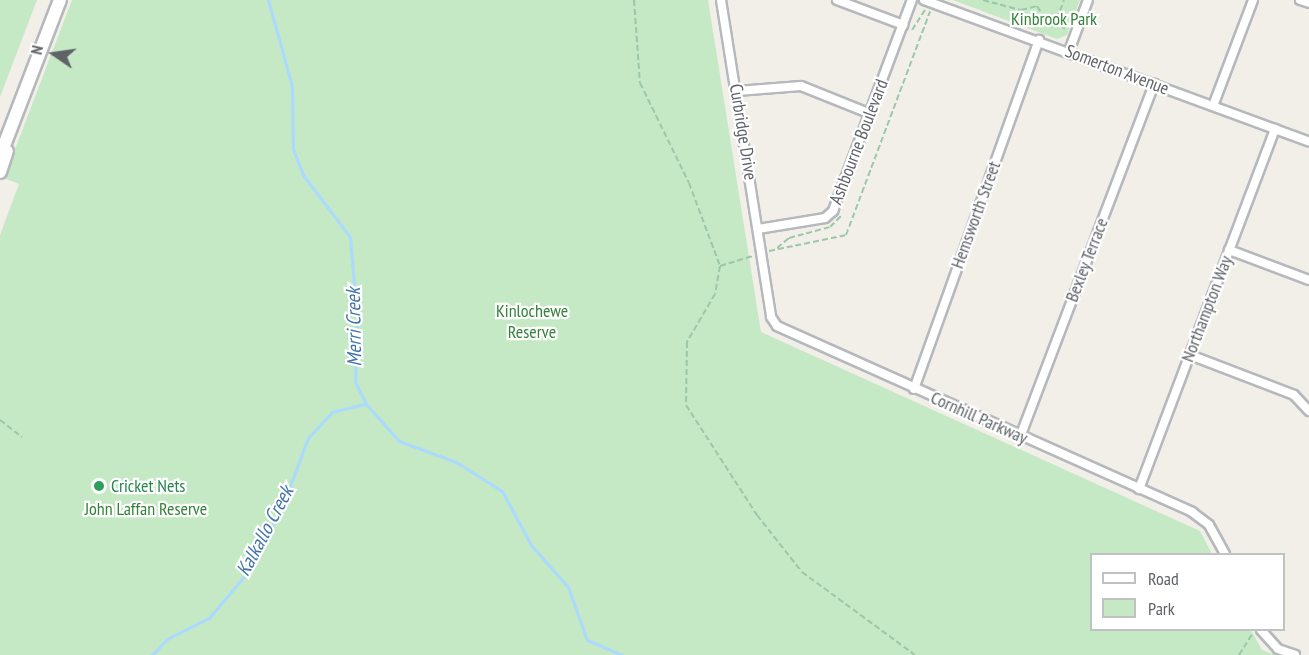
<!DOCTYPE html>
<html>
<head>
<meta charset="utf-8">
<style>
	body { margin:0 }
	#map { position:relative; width:1309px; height:655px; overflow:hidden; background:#f1efe8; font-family:"PT Sans Narrow",sans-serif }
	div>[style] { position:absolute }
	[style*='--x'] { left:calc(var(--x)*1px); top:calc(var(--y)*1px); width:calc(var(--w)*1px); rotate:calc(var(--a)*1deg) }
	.green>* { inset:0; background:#c5e8c5 }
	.stream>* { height:3px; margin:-1.5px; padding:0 1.5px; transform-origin:1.5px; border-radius:1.5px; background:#aadaff }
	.path>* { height:2px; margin-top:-1px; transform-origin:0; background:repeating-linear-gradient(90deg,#9cc7a9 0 6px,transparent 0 9px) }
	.roads { filter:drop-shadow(2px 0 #b5b8bc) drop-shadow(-2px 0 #b5b8bc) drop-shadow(0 2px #b5b8bc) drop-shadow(0 -2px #b5b8bc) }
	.minor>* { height:8px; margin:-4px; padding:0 4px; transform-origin:4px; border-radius:4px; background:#fff }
	.secondary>* { height:12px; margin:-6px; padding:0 6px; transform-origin:6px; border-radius:6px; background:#fff }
	.dots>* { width:16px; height:16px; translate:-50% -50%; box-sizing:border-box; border:3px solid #fff; border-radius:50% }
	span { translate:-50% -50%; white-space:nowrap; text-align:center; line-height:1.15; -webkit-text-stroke:4.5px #fff; paint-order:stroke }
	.park-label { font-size:18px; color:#348238 }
	.street-label { font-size:18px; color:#5f6368 }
	.leisure-label { font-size:18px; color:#27864d }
	.left { translate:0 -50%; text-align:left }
	.water-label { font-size:20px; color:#4174aa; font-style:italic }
	.legend { position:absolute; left:1090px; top:553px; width:195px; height:78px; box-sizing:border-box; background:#fff; border:2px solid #bfc1c3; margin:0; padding:8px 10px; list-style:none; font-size:18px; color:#5f6368 }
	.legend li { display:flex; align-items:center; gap:12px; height:30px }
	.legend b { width:30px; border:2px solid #bfc1c3 }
	.north { position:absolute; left:24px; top:24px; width:60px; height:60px; -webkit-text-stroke:4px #fff; paint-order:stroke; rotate:283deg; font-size:16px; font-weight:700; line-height:24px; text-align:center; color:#5f6368 }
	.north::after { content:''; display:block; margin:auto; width:21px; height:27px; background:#5f6368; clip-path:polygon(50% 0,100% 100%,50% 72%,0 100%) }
</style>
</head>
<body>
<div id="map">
	<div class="green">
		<i style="clip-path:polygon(0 0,37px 0,0 97px)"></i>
		<i style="clip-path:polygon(72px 0,708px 0,761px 332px,1200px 531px,1212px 554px,1092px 554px,1092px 630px,1251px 630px,1262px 650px,1275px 655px,0 655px,0 235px,19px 184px,4px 178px)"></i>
		<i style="clip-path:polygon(953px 0,1080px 0,1067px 35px,1057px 39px)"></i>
	</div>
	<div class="stream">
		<i style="--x:268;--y:0;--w:89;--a:74.4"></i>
		<i style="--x:292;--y:86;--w:63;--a:89.1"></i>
		<i style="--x:293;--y:149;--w:28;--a:69"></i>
		<i style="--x:303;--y:175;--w:78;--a:52.8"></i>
		<i style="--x:350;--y:237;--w:81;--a:85.1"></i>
		<i style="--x:357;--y:318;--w:64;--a:91.8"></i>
		<i style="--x:355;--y:382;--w:25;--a:63"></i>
		<i style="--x:366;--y:404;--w:50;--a:48.3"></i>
		<i style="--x:399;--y:441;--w:61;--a:20.2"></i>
		<i style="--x:456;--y:462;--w:54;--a:32.2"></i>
		<i style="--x:502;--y:491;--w:61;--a:61.8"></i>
		<i style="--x:531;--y:545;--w:56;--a:48.6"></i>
		<i style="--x:568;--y:587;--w:56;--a:70.3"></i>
		<i style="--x:587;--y:640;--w:38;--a:23"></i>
		<i style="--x:152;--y:655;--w:22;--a:-47"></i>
		<i style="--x:167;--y:639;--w:47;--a:-26.6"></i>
		<i style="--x:209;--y:618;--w:57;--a:-49.9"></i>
		<i style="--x:246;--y:574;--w:76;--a:-61.8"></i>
		<i style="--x:282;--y:507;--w:74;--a:-69.4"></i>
		<i style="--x:308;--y:438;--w:35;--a:-47"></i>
		<i style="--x:332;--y:412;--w:34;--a:-14"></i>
	</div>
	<div class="path">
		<i style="--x:634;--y:0;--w:83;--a:85.9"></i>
		<i style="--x:640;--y:83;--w:111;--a:63.9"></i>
		<i style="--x:689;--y:183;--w:89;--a:69.5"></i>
		<i style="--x:720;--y:266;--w:28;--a:100"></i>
		<i style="--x:715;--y:294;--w:56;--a:120.3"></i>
		<i style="--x:687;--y:342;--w:63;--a:90.9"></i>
		<i style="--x:686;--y:405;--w:131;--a:57.2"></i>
		<i style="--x:757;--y:515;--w:73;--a:51.7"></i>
		<i style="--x:802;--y:572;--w:140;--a:36.3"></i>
		<i style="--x:983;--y:0;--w:39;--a:15"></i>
		<i style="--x:1021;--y:10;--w:16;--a:-14"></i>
		<i style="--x:1037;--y:6;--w:13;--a:58"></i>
		<i style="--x:1044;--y:17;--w:25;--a:29"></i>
		<i style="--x:1057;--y:19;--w:20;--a:-70"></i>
		<i style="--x:912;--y:30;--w:24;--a:-57"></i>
		<i style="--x:777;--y:248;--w:16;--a:-40"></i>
		<i style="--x:789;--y:238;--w:42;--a:-15"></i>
		<i style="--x:830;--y:227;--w:17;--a:-45"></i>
		<i style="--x:769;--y:251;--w:79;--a:-11.7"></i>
		<i style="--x:846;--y:235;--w:239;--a:-69.4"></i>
		<i style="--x:720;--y:266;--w:34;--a:-17"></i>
		<i style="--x:0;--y:420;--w:28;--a:38"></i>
		<i style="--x:1239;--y:655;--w:26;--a:-58"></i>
	</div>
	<div class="roads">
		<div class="minor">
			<i style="--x:721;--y:0;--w:321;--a:81"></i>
			<i style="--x:771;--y:317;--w:11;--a:56"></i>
			<i style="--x:777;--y:326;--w:455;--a:24.1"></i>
			<i style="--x:1192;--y:512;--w:21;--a:37"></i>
			<i style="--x:1209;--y:525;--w:33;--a:61"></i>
			<i style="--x:837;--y:0;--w:71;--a:20.7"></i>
			<i style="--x:924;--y:0;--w:410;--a:20.2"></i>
			<i style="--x:1300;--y:0;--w:9;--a:18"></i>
			<i style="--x:1069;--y:51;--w:54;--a:-69.6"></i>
			<i style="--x:737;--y:91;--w:64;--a:-4.5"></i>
			<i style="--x:801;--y:86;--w:75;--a:21.8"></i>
			<i style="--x:1213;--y:106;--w:113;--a:-69.3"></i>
			<i style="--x:758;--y:229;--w:68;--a:-9.3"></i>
			<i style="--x:825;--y:218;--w:11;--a:-41"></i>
			<i style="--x:833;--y:211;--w:225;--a:-69.5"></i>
			<i style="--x:1229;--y:250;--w:85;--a:20.6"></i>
			<i style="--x:1190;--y:355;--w:111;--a:21"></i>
			<i style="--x:1294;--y:395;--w:22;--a:47"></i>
			<i style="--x:914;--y:389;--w:371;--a:-70.3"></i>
			<i style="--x:1020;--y:437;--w:378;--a:-69.2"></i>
			<i style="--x:1139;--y:489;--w:385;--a:-69.3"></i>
			<i style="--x:1261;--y:630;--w:25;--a:48"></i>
			<i style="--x:1278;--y:649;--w:18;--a:19"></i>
		</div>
		<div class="secondary">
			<i style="--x:0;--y:156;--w:167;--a:-69"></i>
			<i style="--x:0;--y:172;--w:22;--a:-72"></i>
		</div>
	</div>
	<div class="dots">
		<i style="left:99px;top:486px;background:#2e9e5b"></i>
	</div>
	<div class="park-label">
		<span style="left:1054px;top:19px">Kinbrook Park</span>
		<span style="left:532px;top:322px">Kinlochewe<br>Reserve</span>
		<span style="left:146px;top:509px">John Laffan Reserve</span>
	</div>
	<div class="street-label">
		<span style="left:1117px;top:70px;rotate:21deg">Somerton Avenue</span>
		<span style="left:743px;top:132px;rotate:81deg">Curbridge Drive</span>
		<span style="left:859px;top:142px;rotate:-69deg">Ashbourne Boulevard</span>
		<span style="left:976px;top:215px;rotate:-70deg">Hemsworth Street</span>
		<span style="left:1087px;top:260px;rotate:-69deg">Bexley Terrace</span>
		<span style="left:1207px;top:309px;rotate:-69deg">Northampton Way</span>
		<span style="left:979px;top:418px;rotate:24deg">Cornhill Parkway</span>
	</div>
	<div class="leisure-label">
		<span class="left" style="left:111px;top:486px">Cricket Nets</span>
	</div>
	<div class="water-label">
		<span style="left:354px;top:327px;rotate:-91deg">Merri Creek</span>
		<span style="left:265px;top:531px;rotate:-62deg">Kalkallo Creek</span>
	</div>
	<ul class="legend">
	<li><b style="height:8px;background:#fff"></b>Road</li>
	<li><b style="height:16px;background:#c5e8c5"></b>Park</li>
	</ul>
	<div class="north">N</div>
</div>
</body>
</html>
